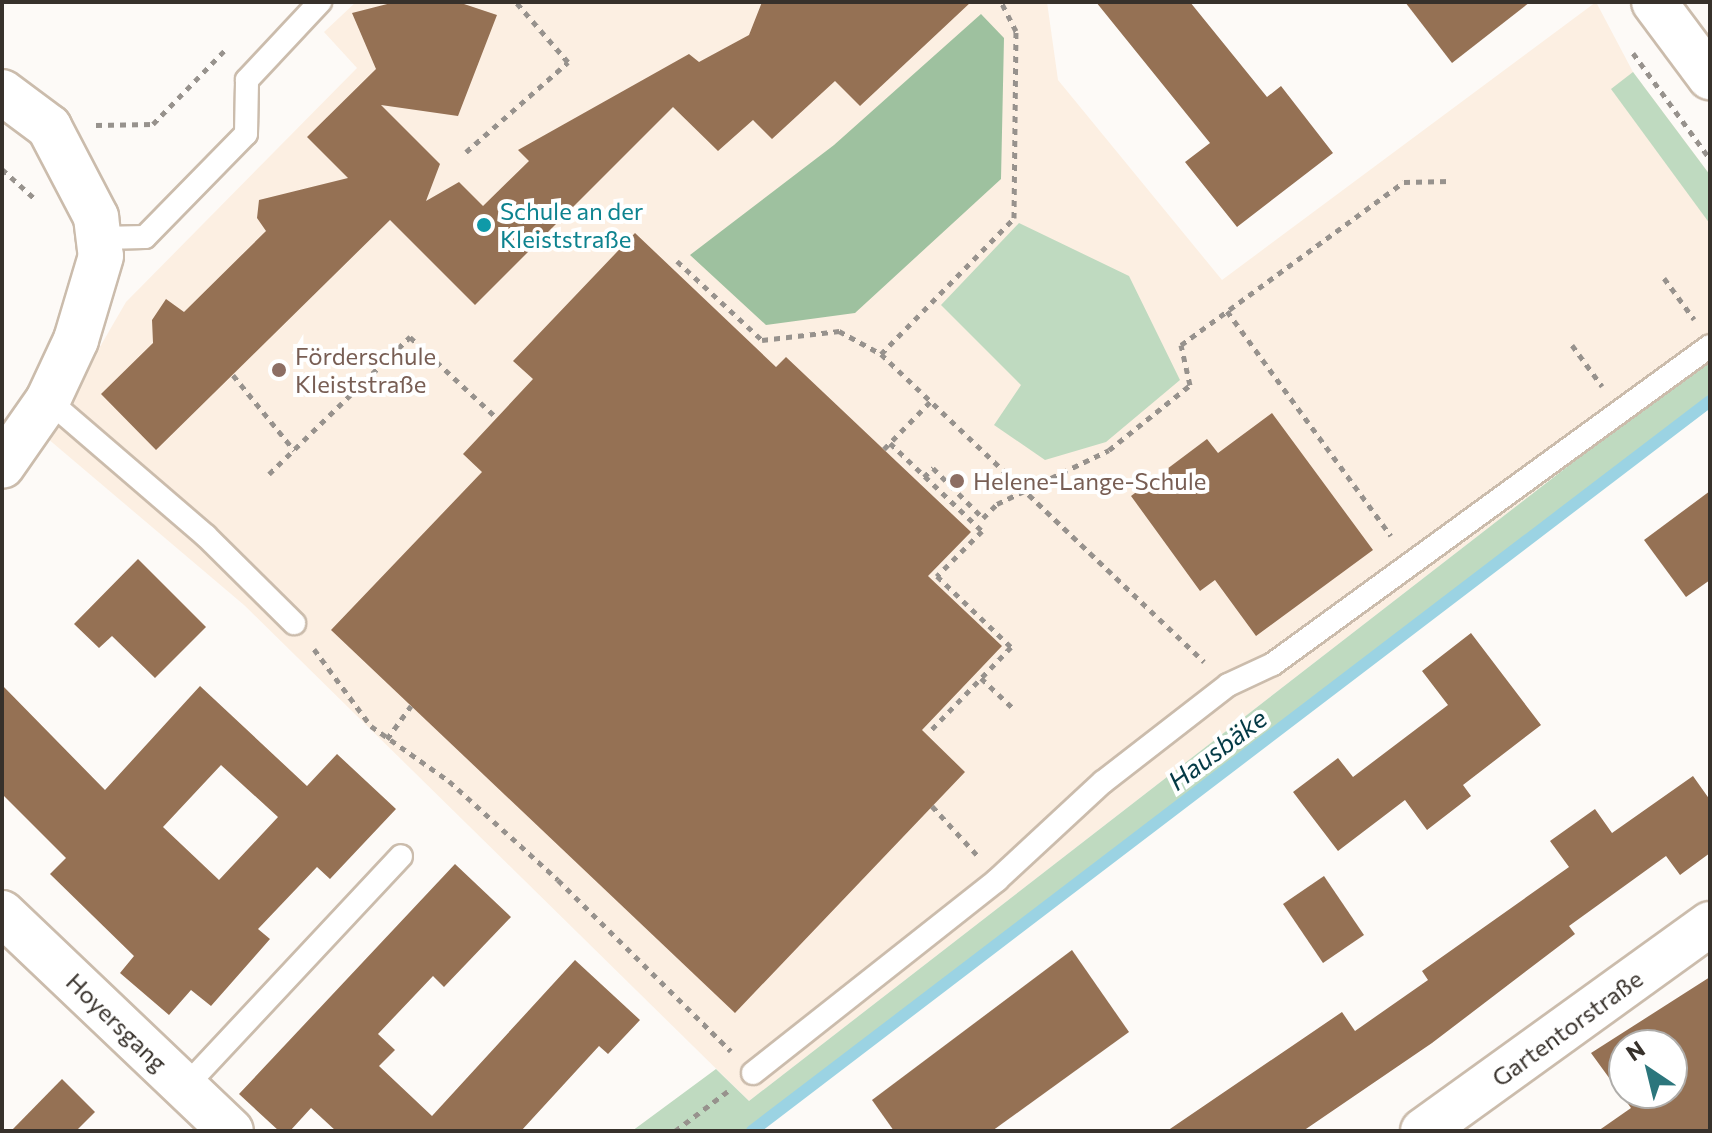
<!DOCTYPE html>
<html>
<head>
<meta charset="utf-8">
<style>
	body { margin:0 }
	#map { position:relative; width:1712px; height:1133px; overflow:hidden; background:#fdfaf7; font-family:Commissioner,sans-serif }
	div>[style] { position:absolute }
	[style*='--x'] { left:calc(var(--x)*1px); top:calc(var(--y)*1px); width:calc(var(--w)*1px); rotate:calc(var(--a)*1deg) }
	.built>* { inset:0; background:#fcefe2 }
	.green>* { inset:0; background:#bfdac0 }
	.forest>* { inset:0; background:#9ec19f }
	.stream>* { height:12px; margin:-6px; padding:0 6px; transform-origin:6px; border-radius:6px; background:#9bd3e3 }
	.building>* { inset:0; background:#957154 }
	.path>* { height:5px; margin-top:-2.5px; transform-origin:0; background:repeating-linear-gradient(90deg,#97928d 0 6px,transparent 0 12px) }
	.roads { filter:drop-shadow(2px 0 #cbbcac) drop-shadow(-2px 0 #cbbcac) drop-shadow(0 2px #cbbcac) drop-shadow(0 -2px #cbbcac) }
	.lane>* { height:22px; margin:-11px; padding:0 11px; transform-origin:11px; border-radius:11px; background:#fff }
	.street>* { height:44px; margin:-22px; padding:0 22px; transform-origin:22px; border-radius:22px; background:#fff }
	.secondary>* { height:44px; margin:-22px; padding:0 22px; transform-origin:22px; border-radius:22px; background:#fff }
	.dots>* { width:22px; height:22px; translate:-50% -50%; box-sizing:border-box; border:4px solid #fff; border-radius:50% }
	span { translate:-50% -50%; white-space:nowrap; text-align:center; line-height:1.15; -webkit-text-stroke:8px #fff; paint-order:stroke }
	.culture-label { font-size:24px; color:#0d838f }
	.left { translate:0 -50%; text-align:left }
	.education-label { font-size:24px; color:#785e54 }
	.street-label { font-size:24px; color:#37312b }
	.water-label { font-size:26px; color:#033945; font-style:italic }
	.frame { position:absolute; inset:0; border:4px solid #37312b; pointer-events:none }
	.north { position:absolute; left:1608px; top:1029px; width:80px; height:80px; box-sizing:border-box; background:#fff; border:2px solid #afadaa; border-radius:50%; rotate:325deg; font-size:22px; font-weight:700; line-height:32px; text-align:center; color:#37312b }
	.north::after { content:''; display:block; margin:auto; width:28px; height:36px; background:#2c767c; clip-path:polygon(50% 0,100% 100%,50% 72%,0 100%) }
</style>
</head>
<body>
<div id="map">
	<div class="built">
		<i style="clip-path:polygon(356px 2px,1047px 2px,1058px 80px,1222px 280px,1596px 2px,1633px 72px,1710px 175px,1710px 356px,749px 1101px,244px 605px,47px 438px,126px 302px,357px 68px,324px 32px)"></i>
	</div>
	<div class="green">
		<i style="clip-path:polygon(1633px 72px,1710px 175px,1710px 224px,1611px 89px)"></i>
		<i style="clip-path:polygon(1019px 223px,1129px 276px,1180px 380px,1106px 442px,1045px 460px,994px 425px,1021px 385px,941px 305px)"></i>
		<i style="clip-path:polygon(1710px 356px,1710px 408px,748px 1131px,632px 1131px,716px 1069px,749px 1101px)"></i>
	</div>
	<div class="forest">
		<i style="clip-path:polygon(981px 14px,1004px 38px,1001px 179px,855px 313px,766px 325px,690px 255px,834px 145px)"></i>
	</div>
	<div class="stream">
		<i style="--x:752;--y:1131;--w:1204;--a:-37.31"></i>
	</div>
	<div class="building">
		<i style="clip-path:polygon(395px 2px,461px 3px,497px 15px,458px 116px,381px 105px,440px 164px,426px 201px,459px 182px,483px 206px,529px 161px,518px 150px,689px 54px,699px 62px,749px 35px,762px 2px,971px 2px,860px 106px,835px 81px,772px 139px,753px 120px,718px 151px,673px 107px,475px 305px,390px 220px,156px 450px,101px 394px,153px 343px,152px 320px,166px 299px,184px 312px,266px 231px,257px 218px,259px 200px,348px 178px,307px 137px,376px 69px,352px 13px)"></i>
		<i style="clip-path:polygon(1096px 2px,1190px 2px,1267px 97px,1281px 86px,1333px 153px,1237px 227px,1185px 162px,1210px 143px)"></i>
		<i style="clip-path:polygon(1405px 2px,1530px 2px,1452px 63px)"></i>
		<i style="clip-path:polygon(635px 233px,776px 367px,786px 357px,971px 532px,928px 576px,1002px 646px,922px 730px,965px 772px,735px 1013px,331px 630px,482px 472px,463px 454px,533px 379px,513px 361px)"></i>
		<i style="clip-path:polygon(1272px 413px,1373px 550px,1256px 636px,1215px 580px,1200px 591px,1131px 496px,1207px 439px,1218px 453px)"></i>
		<i style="clip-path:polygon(1710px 491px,1710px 580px,1686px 597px,1644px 540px)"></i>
		<i style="clip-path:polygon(138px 559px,206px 627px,155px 678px,112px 636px,99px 648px,74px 624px)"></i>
		<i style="clip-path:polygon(1471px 633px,1541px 725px,1463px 785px,1471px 796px,1427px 830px,1405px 800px,1338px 851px,1293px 792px,1338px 758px,1353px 777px,1448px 705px,1422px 671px)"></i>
		<i style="clip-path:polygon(evenodd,2px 685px,105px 790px,200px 686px,307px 786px,337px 754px,396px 809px,330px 879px,317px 867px,258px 929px,270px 939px,211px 1006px,191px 990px,169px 1015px,120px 973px,134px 956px,50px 874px,66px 858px,2px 794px,2px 685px,221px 765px,278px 817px,219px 880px,163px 827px,221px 765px)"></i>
		<i style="clip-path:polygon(1693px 776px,1710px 800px,1710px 853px,1680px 875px,1666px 856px,1569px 926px,1575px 934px,1432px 1043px,1303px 1131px,1167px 1131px,1342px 1012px,1355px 1031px,1428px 980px,1422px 971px,1569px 867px,1550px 841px,1595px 809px,1612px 833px)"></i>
		<i style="clip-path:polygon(455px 864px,511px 917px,444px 987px,433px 976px,378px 1034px,395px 1050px,379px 1066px,432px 1116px,575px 960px,640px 1020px,608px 1054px,599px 1046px,521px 1131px,336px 1131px,311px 1108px,290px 1131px,279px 1131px,239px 1094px)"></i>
		<i style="clip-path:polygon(1324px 876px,1364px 935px,1323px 963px,1283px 904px)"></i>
		<i style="clip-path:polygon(1072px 950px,1129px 1032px,992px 1131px,894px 1131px,872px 1100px)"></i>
		<i style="clip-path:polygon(evenodd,1710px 977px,1710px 1131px,1598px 1131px,1631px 1108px,1591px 1053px,1710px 977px,1624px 1045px,1672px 1045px,1672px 1093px,1624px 1093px,1624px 1045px)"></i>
		<i style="clip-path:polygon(62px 1079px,95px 1112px,76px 1131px,11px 1131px)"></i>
	</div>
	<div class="path">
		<i style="--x:1633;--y:53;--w:131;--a:54"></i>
		<i style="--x:96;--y:125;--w:57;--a:-1"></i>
		<i style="--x:153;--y:124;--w:102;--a:-45.8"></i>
		<i style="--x:466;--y:152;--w:136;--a:-41.4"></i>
		<i style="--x:568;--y:62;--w:79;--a:-130.9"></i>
		<i style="--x:2;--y:169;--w:43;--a:42.2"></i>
		<i style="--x:677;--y:261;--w:116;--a:42.9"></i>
		<i style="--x:762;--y:340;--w:78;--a:-6.7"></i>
		<i style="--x:839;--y:331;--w:48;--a:28.7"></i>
		<i style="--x:881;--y:354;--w:446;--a:43.6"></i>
		<i style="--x:1664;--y:278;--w:51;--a:53.8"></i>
		<i style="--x:1227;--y:311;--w:278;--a:53.9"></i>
		<i style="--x:1572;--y:345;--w:51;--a:53.8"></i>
		<i style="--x:881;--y:354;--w:190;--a:-45.6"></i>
		<i style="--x:1014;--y:218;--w:187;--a:-89.4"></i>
		<i style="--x:1016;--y:31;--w:33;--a:-117"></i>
		<i style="--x:233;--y:375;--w:97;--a:50.9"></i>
		<i style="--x:890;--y:443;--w:127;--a:43.7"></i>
		<i style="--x:982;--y:531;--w:64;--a:135"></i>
		<i style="--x:937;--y:576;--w:103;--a:43.8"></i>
		<i style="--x:1011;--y:647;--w:115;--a:133.9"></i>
		<i style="--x:884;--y:449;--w:66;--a:-45.6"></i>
		<i style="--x:269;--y:474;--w:197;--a:-44.2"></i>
		<i style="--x:410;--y:337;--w:119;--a:43"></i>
		<i style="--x:924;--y:477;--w:13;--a:-45"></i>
		<i style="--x:933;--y:468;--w:71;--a:45"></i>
		<i style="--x:983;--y:518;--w:20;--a:-45"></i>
		<i style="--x:997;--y:504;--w:124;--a:-25.7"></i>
		<i style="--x:1109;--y:450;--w:104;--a:-38.7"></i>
		<i style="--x:1190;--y:385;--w:41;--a:-102.7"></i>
		<i style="--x:1181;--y:345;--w:276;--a:-36.2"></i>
		<i style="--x:1404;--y:182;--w:46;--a:-1.2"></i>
		<i style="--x:314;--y:649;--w:96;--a:53.5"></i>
		<i style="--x:371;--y:726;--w:95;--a:35.2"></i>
		<i style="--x:449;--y:781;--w:147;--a:42.2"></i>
		<i style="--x:558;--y:880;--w:243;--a:44.7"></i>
		<i style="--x:981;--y:678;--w:45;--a:43.2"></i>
		<i style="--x:387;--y:739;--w:41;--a:-54"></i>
		<i style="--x:932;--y:806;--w:67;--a:47.4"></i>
		<i style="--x:675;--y:1131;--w:66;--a:-37"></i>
	</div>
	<div class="roads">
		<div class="lane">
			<i style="--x:101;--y:238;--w:44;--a:-1.3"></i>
			<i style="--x:145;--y:237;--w:144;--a:-45.6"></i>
			<i style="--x:246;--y:134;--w:54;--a:-88.9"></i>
			<i style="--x:247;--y:80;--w:107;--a:-46.9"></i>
			<i style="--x:48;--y:400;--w:208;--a:40.7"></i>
			<i style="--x:206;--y:536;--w:124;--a:44.7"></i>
			<i style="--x:753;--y:1073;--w:311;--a:-38.3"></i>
			<i style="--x:997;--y:880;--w:144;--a:-42.8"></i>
			<i style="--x:1103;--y:782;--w:158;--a:-37.8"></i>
			<i style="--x:1228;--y:685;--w:50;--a:-25"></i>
			<i style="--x:1273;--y:664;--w:540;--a:-36.04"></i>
			<i style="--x:185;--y:1087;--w:316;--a:-46.9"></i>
		</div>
		<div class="street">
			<i style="--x:2;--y:92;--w:59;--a:36.7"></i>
			<i style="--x:49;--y:127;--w:102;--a:62.4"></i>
			<i style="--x:96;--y:217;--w:39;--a:83"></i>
			<i style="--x:101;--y:256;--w:88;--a:106.6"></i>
			<i style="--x:76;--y:340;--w:66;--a:115"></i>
			<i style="--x:48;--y:400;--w:80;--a:124.9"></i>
			<i style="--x:2;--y:913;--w:316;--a:43.6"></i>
			<i style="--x:1423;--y:1131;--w:354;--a:-35.8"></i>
		</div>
		<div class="secondary">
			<i style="--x:1654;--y:2;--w:94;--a:53.3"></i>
		</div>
	</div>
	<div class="dots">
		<i style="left:484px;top:225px;background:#0f9aa8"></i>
		<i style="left:279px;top:370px;background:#8d6e63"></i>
		<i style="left:957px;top:481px;background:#8d6e63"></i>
	</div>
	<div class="culture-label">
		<span class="left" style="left:500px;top:225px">Schule an der<br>Kleiststraße</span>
	</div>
	<div class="education-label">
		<span class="left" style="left:295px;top:370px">Förderschule<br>Kleiststraße</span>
		<span class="left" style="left:973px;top:481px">Helene-Lange-Schule</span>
	</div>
	<div class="street-label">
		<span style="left:117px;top:1022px;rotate:44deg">Hoyersgang</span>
		<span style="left:1567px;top:1028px;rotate:-36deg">Gartentorstraße</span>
	</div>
	<div class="water-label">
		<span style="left:1217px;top:749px;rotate:-37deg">Hausbäke</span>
	</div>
	<div class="frame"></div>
	<div class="north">N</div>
</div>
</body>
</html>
